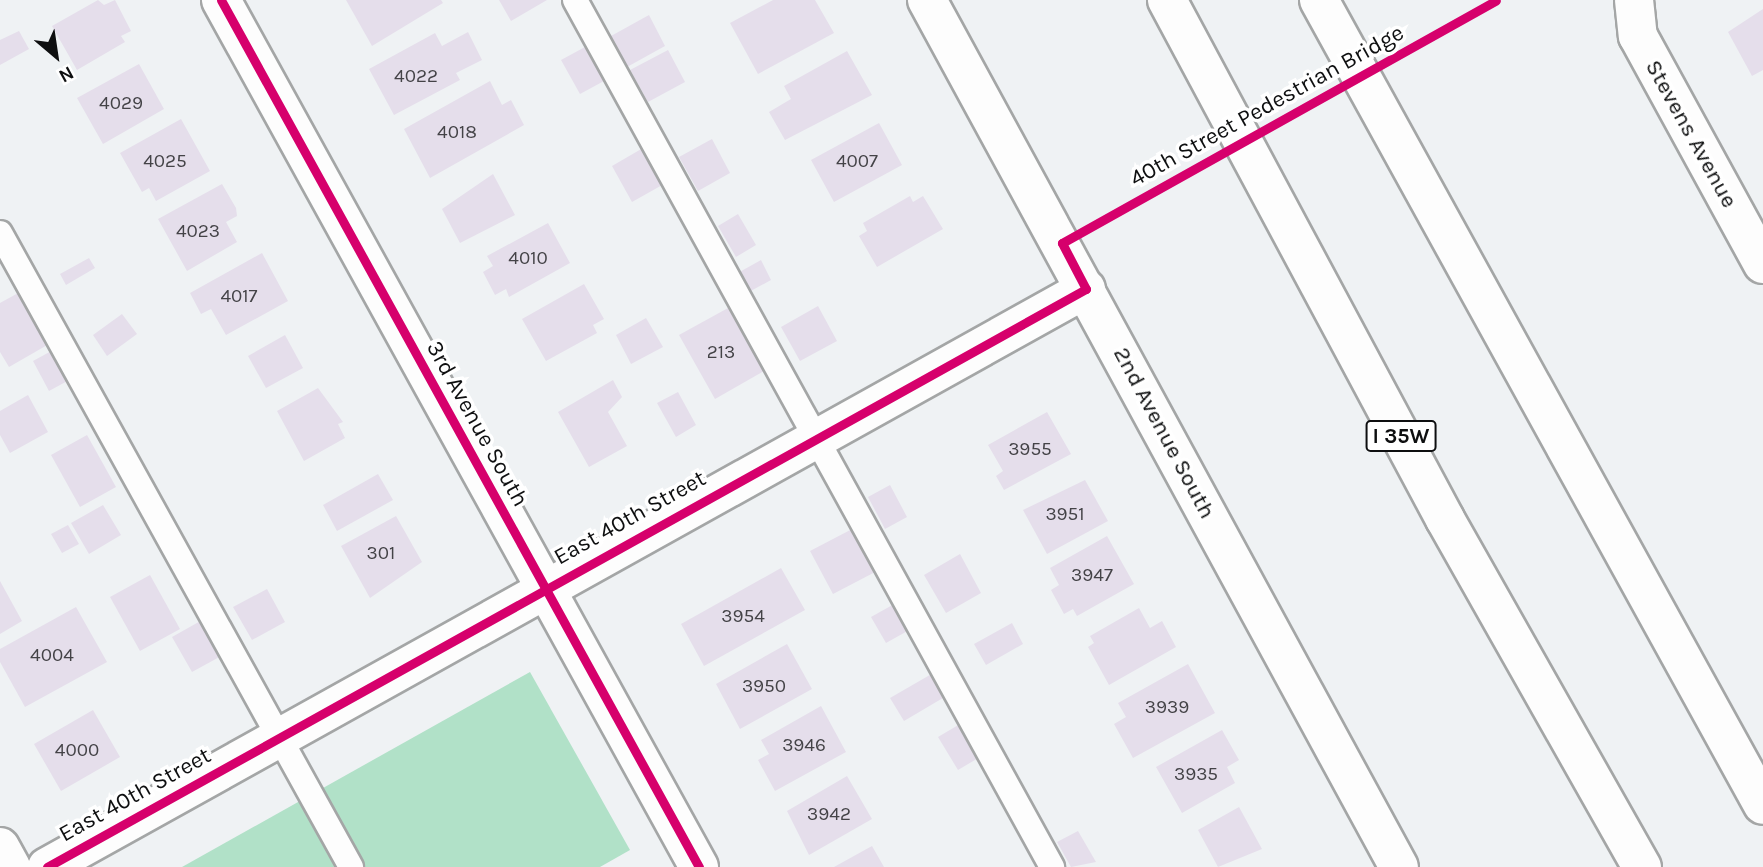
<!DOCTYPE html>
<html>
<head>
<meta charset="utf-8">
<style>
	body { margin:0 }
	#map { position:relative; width:1763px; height:867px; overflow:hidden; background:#eff2f4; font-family:Karla,sans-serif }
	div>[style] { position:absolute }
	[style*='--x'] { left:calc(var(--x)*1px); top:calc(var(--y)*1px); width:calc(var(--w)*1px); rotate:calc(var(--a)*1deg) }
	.green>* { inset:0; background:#b1e1c8 }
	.building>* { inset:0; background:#e5deeb }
	.roads { filter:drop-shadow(2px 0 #a4a6a6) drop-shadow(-2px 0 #a4a6a6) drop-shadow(0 2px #a4a6a6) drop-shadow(0 -2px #a4a6a6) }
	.lane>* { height:24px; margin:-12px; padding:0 12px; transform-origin:12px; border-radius:12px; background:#fdfdfd }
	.street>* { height:38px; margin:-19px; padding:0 19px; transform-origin:19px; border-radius:19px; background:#fdfdfd }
	.highway>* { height:38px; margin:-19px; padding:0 19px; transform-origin:19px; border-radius:19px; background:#fdfdfd }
	.cycleway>* { height:9px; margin:-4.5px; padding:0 4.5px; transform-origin:4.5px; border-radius:4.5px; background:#d6006c }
	span { translate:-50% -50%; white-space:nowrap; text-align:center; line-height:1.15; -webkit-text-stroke:7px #fff; paint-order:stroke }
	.number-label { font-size:19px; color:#444347 }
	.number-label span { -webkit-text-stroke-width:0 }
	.shield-label span { padding:2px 5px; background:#fff; border:2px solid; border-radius:5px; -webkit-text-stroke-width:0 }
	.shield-label { font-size:21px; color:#0e0f10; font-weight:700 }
	.street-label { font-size:23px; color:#0e0f10 }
	.north { position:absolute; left:21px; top:21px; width:70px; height:70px; -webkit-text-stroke:5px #fff; paint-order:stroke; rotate:151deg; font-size:19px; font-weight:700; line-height:28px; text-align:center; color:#0e0f10 }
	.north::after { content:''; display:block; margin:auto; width:24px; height:32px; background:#0e0f10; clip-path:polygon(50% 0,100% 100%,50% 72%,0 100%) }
</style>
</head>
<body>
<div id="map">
	<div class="green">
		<i style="clip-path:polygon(530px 672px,630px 850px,600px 867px,182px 867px)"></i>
	</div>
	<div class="building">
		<i style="clip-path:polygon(98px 0,104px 5px,115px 0,131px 31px,121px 36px,125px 42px,77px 70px,52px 26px)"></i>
		<i style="clip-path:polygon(346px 0,441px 0,443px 3px,372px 46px)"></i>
		<i style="clip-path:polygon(499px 0,547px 0,511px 21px)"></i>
		<i style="clip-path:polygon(773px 0,815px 0,834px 33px,758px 74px,730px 23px)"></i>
		<i style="clip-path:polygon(1763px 9px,1763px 70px,1752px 76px,1728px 32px)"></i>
		<i style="clip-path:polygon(649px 15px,665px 46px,627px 67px,611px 36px)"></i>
		<i style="clip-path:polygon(19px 31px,29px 49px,0 65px,0 40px)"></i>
		<i style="clip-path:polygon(468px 32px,482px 60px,456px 73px,460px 80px,394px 115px,369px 69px,435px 33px,442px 46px)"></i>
		<i style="clip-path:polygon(585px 47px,604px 81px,580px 94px,561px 60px)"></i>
		<i style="clip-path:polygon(668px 50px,685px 82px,648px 102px,630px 70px)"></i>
		<i style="clip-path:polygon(847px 51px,872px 95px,785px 140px,769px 112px,791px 99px,784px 86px)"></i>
		<i style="clip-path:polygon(139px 64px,164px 109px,103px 144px,77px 98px)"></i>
		<i style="clip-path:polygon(490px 81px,502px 105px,511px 100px,524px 125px,430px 178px,404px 129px)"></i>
		<i style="clip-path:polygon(181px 119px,210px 171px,156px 201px,149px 188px,142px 192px,120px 153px)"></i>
		<i style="clip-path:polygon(879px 123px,902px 165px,834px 202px,811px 160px)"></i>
		<i style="clip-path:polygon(712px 139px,730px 173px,698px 191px,679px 157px)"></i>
		<i style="clip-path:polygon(643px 148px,664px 184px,632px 202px,612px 166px)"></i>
		<i style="clip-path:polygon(493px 174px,515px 215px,460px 243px,442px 209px)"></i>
		<i style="clip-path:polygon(222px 184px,236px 208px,237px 216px,226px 222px,237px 242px,187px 271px,158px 219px)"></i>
		<i style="clip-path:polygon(910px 196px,913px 202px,923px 196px,943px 229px,877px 267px,859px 236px,867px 231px,863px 223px)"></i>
		<i style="clip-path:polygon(738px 214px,756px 245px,736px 257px,718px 226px)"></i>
		<i style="clip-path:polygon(548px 223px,570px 263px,509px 297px,506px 289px,495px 295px,483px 272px,493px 266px,487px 256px)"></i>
		<i style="clip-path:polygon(262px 253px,288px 301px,226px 335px,211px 309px,201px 314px,190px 293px)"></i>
		<i style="clip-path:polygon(89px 258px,95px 268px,66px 285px,60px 274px)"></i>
		<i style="clip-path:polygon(761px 260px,771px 280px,747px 293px,736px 274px)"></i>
		<i style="clip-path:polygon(584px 284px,604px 319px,593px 325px,597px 333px,546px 361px,522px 319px)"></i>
		<i style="clip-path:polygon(20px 292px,49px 344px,9px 367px,0 352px,0 303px)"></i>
		<i style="clip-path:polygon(818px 306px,837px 341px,800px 361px,781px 327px)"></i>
		<i style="clip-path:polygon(728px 308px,764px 371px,715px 399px,679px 335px)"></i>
		<i style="clip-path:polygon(122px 314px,137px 334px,107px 356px,93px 335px)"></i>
		<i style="clip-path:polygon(646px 318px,663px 347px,631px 364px,616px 335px)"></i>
		<i style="clip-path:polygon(285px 335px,303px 368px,266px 388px,248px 356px)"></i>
		<i style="clip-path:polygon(55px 349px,71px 379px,49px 391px,33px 361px)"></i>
		<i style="clip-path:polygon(613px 380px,622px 397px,608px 412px,627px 446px,589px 467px,558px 412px)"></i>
		<i style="clip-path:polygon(318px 388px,343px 422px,338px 424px,345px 438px,304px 461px,277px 411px)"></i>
		<i style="clip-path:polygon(678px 392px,696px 425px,676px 437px,657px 403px)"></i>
		<i style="clip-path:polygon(28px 395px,48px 432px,10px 453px,0 435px,0 411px)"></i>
		<i style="clip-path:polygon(1047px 412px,1071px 454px,1004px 490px,996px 476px,1003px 471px,988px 445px)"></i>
		<i style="clip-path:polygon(87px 435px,116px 487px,80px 507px,51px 455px)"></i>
		<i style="clip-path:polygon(378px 474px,393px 500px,337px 531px,323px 505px)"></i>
		<i style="clip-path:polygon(1085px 480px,1108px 521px,1047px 554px,1023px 510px)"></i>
		<i style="clip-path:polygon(890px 485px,907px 517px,885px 529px,868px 497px)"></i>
		<i style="clip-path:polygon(103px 505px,121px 535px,89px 554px,71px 523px)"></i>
		<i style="clip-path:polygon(396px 516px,422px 562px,370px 598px,341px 546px)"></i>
		<i style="clip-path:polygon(68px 525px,79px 544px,62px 553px,51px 534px)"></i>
		<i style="clip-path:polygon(856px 527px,879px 570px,833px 594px,810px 551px)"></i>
		<i style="clip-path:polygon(1107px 536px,1134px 584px,1077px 616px,1073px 609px,1064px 614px,1051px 590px,1059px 585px,1050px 568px)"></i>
		<i style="clip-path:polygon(960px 554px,981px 593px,946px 613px,924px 575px)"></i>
		<i style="clip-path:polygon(781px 568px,805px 610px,704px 666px,681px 624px)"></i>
		<i style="clip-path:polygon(150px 575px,180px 629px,140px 651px,110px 597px)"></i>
		<i style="clip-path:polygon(0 581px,22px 621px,0 634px)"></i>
		<i style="clip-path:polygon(267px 589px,285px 622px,252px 640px,233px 607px)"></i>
		<i style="clip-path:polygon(896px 603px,911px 629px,886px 643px,871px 617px)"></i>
		<i style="clip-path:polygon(76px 607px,107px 662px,25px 707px,0 662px,0 649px)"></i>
		<i style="clip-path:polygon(1139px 608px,1150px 628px,1162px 621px,1176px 647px,1109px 685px,1088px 647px,1094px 643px,1090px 636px)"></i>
		<i style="clip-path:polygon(204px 619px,223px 655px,192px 672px,172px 637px)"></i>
		<i style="clip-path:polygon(1012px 623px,1023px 644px,986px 665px,974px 644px)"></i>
		<i style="clip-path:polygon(787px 644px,812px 689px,740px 729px,716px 684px)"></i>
		<i style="clip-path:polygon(1188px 664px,1215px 713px,1133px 758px,1114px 724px,1126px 717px,1118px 703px)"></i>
		<i style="clip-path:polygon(935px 672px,948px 695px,904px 721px,890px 698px)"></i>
		<i style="clip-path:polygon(821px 706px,846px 752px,775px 791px,758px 760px,769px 754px,761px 740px)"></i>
		<i style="clip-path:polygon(93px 710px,120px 757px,61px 791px,34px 744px)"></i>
		<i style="clip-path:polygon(960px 724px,980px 757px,958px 770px,938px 737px)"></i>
		<i style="clip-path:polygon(1222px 730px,1239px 760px,1227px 767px,1235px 783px,1182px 813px,1156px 767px)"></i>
		<i style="clip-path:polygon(847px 776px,872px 819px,809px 855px,787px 811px)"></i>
		<i style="clip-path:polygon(1239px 807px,1262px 849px,1218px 867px,1198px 830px)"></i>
		<i style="clip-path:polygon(1078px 831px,1096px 862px,1071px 867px,1057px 842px)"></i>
		<i style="clip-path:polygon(872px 846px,884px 867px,834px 867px)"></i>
	</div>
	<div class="roads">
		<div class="lane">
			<i style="--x:575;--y:0;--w:990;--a:61.18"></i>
			<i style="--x:0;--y:233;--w:725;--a:61.03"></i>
		</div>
		<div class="street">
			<i style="--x:221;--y:0;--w:990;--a:61.13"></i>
			<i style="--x:927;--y:0;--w:987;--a:61.44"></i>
			<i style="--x:1634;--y:0;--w:36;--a:84"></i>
			<i style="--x:1638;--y:36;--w:260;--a:61.3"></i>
			<i style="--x:0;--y:847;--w:23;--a:61"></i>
			<i style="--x:47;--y:867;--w:1189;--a:-29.09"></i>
		</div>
		<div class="highway">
			<i style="--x:1167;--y:0;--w:589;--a:61.82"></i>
			<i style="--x:1445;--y:519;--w:400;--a:60.5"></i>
			<i style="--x:1319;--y:0;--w:919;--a:61.12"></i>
		</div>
	</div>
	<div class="cycleway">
		<i style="--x:221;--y:0;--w:990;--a:61.13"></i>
		<i style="--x:47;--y:867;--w:1189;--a:-29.09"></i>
		<i style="--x:1086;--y:289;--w:52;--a:-117.6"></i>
		<i style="--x:1062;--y:243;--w:497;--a:-29.2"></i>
	</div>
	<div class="number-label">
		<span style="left:416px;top:77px">4022</span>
		<span style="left:121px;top:104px">4029</span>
		<span style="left:457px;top:133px">4018</span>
		<span style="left:165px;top:162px">4025</span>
		<span style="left:857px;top:162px">4007</span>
		<span style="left:198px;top:232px">4023</span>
		<span style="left:528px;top:259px">4010</span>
		<span style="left:239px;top:297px">4017</span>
		<span style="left:721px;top:353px">213</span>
		<span style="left:1030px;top:450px">3955</span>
		<span style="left:1065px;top:515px">3951</span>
		<span style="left:381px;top:554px">301</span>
		<span style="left:1092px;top:576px">3947</span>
		<span style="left:743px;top:617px">3954</span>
		<span style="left:52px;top:656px">4004</span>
		<span style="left:764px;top:687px">3950</span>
		<span style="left:1167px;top:708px">3939</span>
		<span style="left:804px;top:746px">3946</span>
		<span style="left:77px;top:751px">4000</span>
		<span style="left:1196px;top:775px">3935</span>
		<span style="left:829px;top:815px">3942</span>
	</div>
	<div class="shield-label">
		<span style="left:1401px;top:436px">I 35W</span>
	</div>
	<div class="street-label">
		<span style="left:1267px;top:106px;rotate:-29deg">40th Street Pedestrian Bridge</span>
		<span style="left:1691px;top:134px;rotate:61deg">Stevens Avenue</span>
		<span style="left:477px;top:424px;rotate:61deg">3rd Avenue South</span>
		<span style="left:1164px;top:433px;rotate:62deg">2nd Avenue South</span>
		<span style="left:630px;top:518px;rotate:-29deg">East 40th Street</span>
		<span style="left:135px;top:795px;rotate:-29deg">East 40th Street</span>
	</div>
	<div class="north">N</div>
</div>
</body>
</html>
